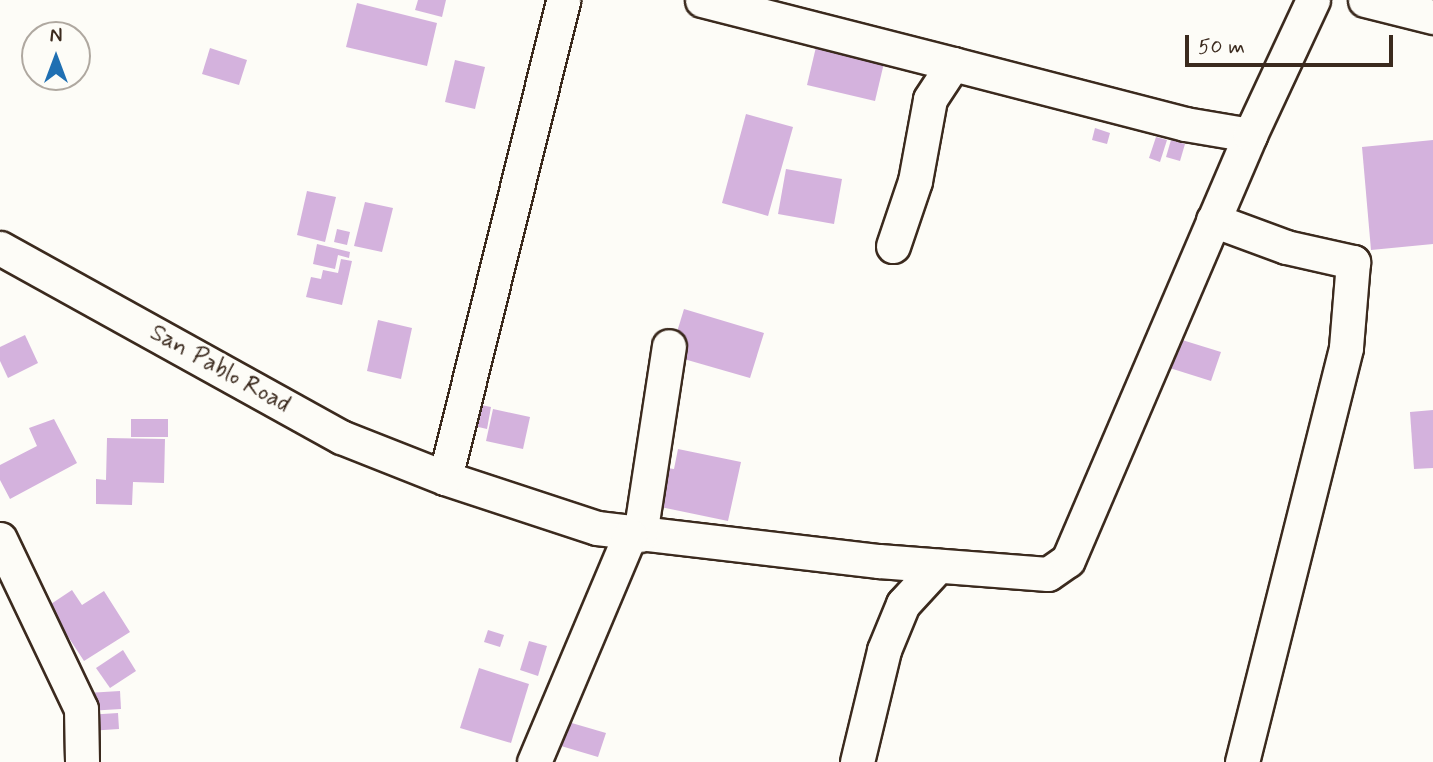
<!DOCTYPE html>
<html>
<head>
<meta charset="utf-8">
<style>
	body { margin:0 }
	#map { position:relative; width:1433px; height:762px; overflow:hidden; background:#fdfcf7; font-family:Mynerve,sans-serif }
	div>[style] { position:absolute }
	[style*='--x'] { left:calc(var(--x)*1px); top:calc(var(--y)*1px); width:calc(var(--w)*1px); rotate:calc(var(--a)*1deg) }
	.building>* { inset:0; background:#d4b2dd }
	.roads { filter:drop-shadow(2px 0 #3b2a1e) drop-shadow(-2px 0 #3b2a1e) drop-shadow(0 2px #3b2a1e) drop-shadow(0 -2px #3b2a1e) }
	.street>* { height:33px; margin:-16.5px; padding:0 16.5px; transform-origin:16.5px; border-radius:16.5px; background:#fdfcf7 }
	span { translate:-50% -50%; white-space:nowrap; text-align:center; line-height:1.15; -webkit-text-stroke:5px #fdfcf7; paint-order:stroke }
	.street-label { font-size:24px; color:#3b2a1e }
	.north { position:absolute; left:21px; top:21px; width:70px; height:70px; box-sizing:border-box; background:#fdfcf7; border:2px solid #afa8a0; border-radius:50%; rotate:0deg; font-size:19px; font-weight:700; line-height:28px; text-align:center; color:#3b2a1e }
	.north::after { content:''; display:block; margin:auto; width:24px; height:32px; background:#1f6fb2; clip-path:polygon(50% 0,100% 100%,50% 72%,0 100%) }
	.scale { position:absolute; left:1185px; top:35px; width:208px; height:32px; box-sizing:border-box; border:4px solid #3b2a1e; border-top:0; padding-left:9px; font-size:21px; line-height:24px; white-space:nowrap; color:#3b2a1e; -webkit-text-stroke:5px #fdfcf7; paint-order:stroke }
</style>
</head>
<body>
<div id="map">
	<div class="building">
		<i style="clip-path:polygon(418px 0,446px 0,442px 17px,415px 10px)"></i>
		<i style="clip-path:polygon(357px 3px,437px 23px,427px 66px,346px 47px)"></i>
		<i style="clip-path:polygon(816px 47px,884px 63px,875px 101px,807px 85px)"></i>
		<i style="clip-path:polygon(210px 48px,247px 60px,239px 85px,202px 74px)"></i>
		<i style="clip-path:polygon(455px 60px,485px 67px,475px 109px,445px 102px)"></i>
		<i style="clip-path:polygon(746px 114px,793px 127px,768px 216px,722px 203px)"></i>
		<i style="clip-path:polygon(1095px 128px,1110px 133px,1107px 144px,1092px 140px)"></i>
		<i style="clip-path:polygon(1156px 137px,1167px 140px,1160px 162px,1149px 158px)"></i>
		<i style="clip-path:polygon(1171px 140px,1185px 144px,1180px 161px,1166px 157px)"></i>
		<i style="clip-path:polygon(1433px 140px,1433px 244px,1371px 250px,1362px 147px)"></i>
		<i style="clip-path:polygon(786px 169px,842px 179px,834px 224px,778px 214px)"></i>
		<i style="clip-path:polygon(307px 191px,336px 197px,325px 242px,297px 235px)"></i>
		<i style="clip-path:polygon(365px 202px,393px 208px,382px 252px,354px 246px)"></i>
		<i style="clip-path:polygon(337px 229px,350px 232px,347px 245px,334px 242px)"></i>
		<i style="clip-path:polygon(317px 244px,350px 252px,349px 258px,338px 255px,335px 269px,313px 264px)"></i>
		<i style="clip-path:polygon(341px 259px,352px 261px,342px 305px,306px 297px,311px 277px,321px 279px,323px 270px,338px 273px)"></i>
		<i style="clip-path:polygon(684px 309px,764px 333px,750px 378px,670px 355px)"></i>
		<i style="clip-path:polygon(378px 320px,412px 328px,401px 379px,367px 371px)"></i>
		<i style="clip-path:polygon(25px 335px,38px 363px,8px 378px,0 361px,0 347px)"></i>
		<i style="clip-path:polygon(1166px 335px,1221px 352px,1211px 381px,1157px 364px)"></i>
		<i style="clip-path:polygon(466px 402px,491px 407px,487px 429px,461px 423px)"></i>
		<i style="clip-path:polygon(493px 409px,530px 417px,523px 449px,486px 441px)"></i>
		<i style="clip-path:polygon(1433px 410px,1433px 468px,1414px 469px,1410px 412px)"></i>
		<i style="clip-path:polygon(54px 419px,77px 463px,10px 499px,0 480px,0 465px,37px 446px,29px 428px)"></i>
		<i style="clip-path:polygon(131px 419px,168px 419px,168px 437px,131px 437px)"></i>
		<i style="clip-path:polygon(107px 438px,165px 439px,164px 483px,133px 482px,132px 505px,96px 504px,96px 479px,106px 480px)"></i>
		<i style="clip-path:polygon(678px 449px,741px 462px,728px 521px,651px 505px,659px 467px,674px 469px)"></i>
		<i style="clip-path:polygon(72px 590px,82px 605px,104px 591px,130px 632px,84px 661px,48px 606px)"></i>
		<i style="clip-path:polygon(488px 630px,504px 635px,500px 647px,484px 642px)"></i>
		<i style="clip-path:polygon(529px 641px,547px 646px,538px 676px,520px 670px)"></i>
		<i style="clip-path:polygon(123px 650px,136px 671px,110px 688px,96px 668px)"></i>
		<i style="clip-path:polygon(479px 668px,529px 684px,511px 743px,460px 728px)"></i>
		<i style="clip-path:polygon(120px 691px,121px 709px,88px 711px,87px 693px)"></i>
		<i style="clip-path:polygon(118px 713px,119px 729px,88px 731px,87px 715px)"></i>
		<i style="clip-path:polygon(558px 719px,606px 733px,598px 757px,551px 743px)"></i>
	</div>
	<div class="roads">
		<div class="street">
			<i style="--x:702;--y:0;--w:259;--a:14.3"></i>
			<i style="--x:1365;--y:0;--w:70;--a:14"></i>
			<i style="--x:1213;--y:220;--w:78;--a:20.3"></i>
			<i style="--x:1286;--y:247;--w:69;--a:12.6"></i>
			<i style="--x:1353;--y:262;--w:86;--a:94.7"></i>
			<i style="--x:1346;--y:348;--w:427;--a:104.1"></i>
			<i style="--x:893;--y:246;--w:69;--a:-71.3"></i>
			<i style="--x:915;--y:181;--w:83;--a:-79.6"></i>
			<i style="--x:930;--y:99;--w:42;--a:-56.7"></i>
			<i style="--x:953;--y:64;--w:240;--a:14.5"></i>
			<i style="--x:1185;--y:124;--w:66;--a:9.6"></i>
			<i style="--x:0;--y:248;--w:390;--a:29"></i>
			<i style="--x:341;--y:437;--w:112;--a:21.5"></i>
			<i style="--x:445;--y:478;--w:160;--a:18.2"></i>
			<i style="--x:597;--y:528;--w:284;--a:6.7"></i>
			<i style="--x:879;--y:561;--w:169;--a:4.4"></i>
			<i style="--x:1048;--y:574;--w:24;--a:-35"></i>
			<i style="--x:1068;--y:560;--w:462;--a:-66.8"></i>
			<i style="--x:1250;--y:135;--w:149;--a:-65"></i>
			<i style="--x:445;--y:478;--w:492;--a:-76.1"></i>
			<i style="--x:640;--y:535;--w:191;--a:-81.3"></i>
			<i style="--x:0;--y:539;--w:188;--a:64.5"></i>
			<i style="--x:81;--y:709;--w:53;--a:88.9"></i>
			<i style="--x:534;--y:762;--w:246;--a:-67.1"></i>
			<i style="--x:857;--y:762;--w:115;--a:-76.4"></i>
			<i style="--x:884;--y:650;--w:50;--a:-67.6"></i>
			<i style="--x:903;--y:604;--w:52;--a:-47.4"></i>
		</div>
	</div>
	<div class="street-label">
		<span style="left:220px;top:369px;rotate:29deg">San Pablo Road</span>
	</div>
	<div class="north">N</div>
	<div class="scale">50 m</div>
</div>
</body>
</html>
